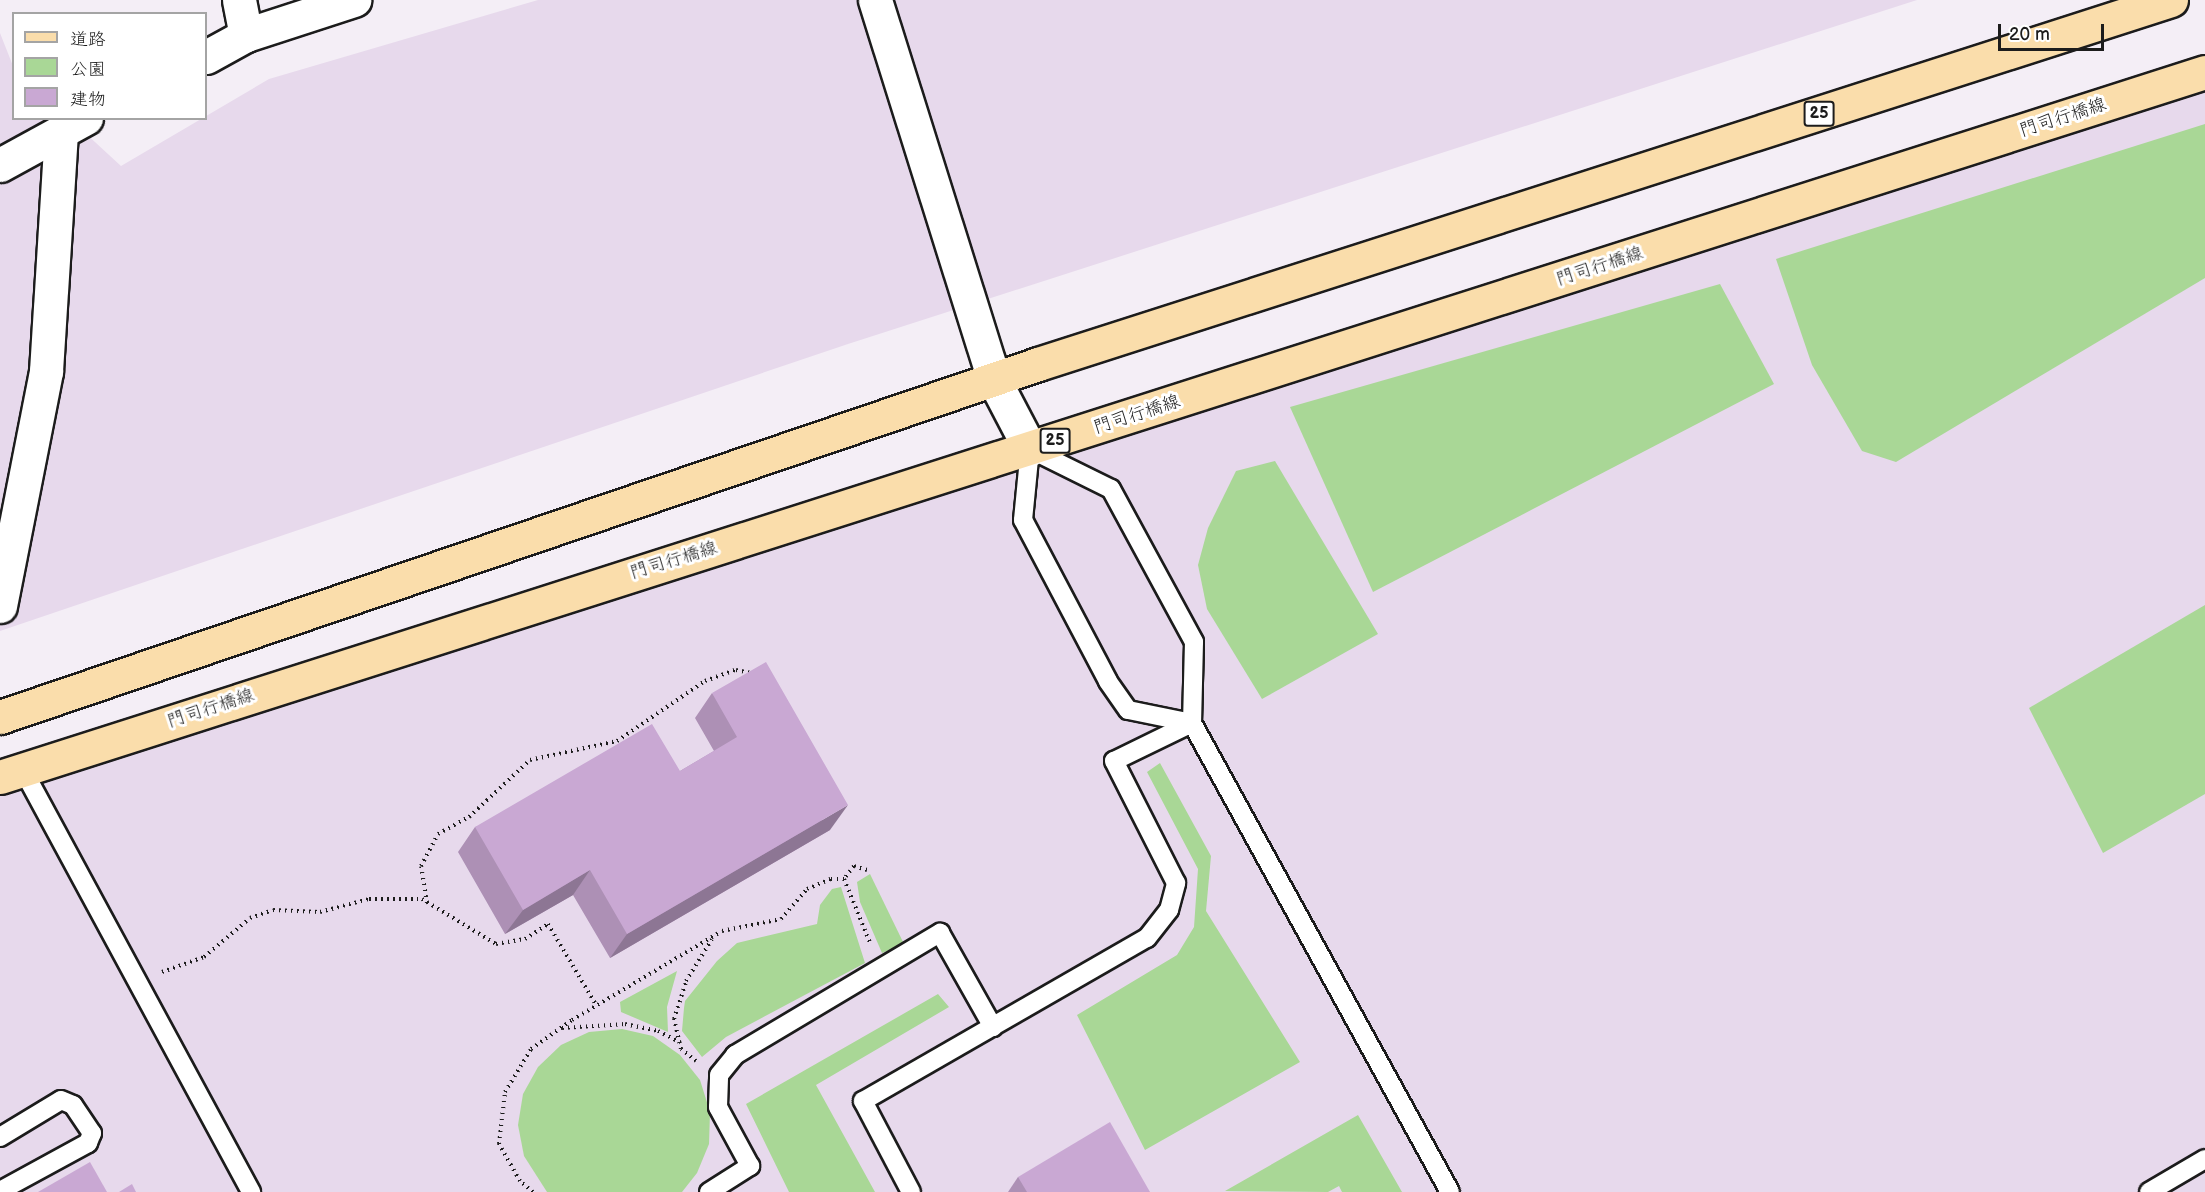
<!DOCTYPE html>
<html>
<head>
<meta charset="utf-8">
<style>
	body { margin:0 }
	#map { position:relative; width:2205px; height:1192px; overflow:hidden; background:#f4eef6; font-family:"Balsamiq Sans","Klee One",sans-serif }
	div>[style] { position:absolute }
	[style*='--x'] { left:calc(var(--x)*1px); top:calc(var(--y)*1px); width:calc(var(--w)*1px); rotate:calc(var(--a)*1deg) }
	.built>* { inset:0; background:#e7d9ec }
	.green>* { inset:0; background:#a9d796 }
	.path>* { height:4px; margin-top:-2px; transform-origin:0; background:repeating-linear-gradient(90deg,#1c1c1c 0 1.5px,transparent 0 6px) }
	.roads { filter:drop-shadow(2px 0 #1c1c1c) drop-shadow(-2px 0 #1c1c1c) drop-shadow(0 2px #1c1c1c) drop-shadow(0 -2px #1c1c1c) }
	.lane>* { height:18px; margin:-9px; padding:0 9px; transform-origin:9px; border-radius:9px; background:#fff }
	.street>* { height:33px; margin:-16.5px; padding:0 16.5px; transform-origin:16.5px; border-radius:16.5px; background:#fff }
	.secondary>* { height:33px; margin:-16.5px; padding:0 16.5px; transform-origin:16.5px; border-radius:16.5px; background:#fff }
	.primary>* { height:33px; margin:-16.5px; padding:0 16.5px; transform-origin:16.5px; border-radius:16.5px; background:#faddab }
	.wall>* { inset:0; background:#ad90b5 }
	.shaded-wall>* { inset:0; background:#8d7694 }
	.building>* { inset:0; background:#c9a8d3 }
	span { translate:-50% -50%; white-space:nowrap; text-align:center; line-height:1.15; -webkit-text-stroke:6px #fff; paint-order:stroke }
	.shield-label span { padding:2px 4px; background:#fff; border:2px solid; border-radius:4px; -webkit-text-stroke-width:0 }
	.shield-label { font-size:16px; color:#1c1c1c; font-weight:700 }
	.street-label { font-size:18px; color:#1c1c1c }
	.legend { position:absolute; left:12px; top:12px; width:195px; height:108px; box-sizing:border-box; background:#fff; border:2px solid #a4a4a4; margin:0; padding:8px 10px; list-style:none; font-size:18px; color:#1c1c1c }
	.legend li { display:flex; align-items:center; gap:12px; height:30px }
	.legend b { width:30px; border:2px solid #a4a4a4 }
	.scale { position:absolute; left:1998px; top:24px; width:106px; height:27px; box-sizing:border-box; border:3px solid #1c1c1c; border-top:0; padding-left:8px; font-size:18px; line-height:21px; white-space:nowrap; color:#1c1c1c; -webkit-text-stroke:4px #fff; paint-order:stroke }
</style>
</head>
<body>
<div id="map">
	<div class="built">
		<i style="clip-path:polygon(538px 0,1917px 0,848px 344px,0 631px,0 33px,13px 66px,14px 118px,70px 119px,121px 166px,269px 79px)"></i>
		<i style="clip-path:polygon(2205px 74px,2205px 1192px,0 1192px,0 777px)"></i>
	</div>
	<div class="green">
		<i style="clip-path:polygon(2205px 124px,2205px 278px,1896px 462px,1862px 451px,1812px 365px,1776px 259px)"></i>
		<i style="clip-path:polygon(1720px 284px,1774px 384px,1373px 592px,1290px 407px)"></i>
		<i style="clip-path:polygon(1275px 461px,1378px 634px,1262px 699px,1207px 609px,1198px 565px,1208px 528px,1236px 471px)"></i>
		<i style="clip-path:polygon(2205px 605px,2205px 794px,2103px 853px,2029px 708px)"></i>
		<i style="clip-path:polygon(1160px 763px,1211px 856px,1206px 911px,1300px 1062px,1145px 1150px,1077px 1015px,1177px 955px,1194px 927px,1198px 869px,1147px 772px)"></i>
		<i style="clip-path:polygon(870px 874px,904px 944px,882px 953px,860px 902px,857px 882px)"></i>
		<i style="clip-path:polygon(841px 887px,865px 963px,726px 1037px,702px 1057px,682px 1031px,684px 1008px,685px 1001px,717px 961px,737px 943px,817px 924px,820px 905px,832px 889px)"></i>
		<i style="clip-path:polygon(677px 971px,667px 1007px,668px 1032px,621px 1012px,620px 1002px)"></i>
		<i style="clip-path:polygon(938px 994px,949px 1007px,816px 1085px,875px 1192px,789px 1192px,746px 1104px)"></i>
		<i style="clip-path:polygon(622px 1029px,653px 1036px,680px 1055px,700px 1080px,710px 1112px,709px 1144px,697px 1173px,682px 1192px,547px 1192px,524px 1156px,518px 1125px,523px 1094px,538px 1067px,561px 1045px,589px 1032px)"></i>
		<i style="clip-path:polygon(1358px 1115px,1402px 1192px,1342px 1192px,1339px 1186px,1328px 1192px,1225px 1191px)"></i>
	</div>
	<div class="path">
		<i style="--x:867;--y:870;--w:14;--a:-163"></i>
		<i style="--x:854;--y:866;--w:16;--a:128"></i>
		<i style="--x:844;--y:879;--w:71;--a:67.8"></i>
		<i style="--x:427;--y:903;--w:37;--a:-99"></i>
		<i style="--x:421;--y:866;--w:36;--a:-62"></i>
		<i style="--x:438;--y:834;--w:35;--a:-29"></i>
		<i style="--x:469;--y:817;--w:83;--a:-43.1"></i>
		<i style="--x:530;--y:760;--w:89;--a:-12.3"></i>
		<i style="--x:617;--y:741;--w:107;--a:-34.3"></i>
		<i style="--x:705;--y:681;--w:33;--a:-20"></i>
		<i style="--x:736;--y:670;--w:15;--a:11"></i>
		<i style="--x:162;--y:972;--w:45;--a:-19.7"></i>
		<i style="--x:204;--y:957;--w:60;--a:-40.3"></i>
		<i style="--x:250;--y:918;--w:24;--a:-19"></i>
		<i style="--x:273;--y:910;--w:47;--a:2.4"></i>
		<i style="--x:320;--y:912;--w:51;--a:-14.9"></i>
		<i style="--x:369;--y:899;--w:53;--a:0"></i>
		<i style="--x:422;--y:899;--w:87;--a:31.3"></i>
		<i style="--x:496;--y:944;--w:29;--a:-10"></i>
		<i style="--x:525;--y:939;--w:27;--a:-33"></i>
		<i style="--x:548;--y:924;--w:94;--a:59.3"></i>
		<i style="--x:562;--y:1028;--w:63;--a:-3.6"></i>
		<i style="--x:625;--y:1024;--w:34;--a:12"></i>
		<i style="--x:658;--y:1031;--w:25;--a:27"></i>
		<i style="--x:696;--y:1061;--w:19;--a:-141"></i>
		<i style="--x:681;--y:1049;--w:31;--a:-103"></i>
		<i style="--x:674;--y:1019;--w:40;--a:-72"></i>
		<i style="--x:686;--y:981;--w:49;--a:-58.2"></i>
		<i style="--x:533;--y:1192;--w:17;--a:-140"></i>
		<i style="--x:520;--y:1181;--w:43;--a:-119.6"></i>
		<i style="--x:499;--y:1144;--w:52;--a:-83.4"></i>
		<i style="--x:505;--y:1092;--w:50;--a:-58.8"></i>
		<i style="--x:531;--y:1049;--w:50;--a:-35.3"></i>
		<i style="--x:572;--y:1020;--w:174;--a:-30.7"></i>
		<i style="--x:722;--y:931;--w:60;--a:-11.5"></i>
		<i style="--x:781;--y:919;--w:40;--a:-49"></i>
		<i style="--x:807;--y:889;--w:26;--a:-23"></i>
		<i style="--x:831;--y:879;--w:13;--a:0"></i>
	</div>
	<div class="roads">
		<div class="lane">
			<i style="--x:1192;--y:723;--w:65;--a:-168.5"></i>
			<i style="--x:1128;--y:710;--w:35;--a:-125"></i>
			<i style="--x:1108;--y:681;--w:182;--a:-117.8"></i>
			<i style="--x:1023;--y:520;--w:71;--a:-84.4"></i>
			<i style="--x:1030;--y:449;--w:90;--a:26.3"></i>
			<i style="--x:1111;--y:489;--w:174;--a:61.5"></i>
			<i style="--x:1194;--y:642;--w:81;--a:91.4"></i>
			<i style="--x:1192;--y:723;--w:535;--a:61.18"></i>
			<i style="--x:23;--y:770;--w:480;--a:61.6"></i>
			<i style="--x:0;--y:1137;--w:71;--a:-31.2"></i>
			<i style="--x:61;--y:1100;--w:13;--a:23"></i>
			<i style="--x:73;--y:1105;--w:34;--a:56"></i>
			<i style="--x:92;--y:1133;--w:11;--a:112"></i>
			<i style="--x:88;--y:1143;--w:100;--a:151.4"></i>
			<i style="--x:709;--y:1192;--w:49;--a:-32.4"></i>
			<i style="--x:750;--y:1166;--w:67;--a:-118.5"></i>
			<i style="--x:718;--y:1107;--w:32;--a:-88"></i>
			<i style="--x:719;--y:1075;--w:26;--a:-51"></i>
			<i style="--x:735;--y:1055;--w:239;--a:-30.8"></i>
			<i style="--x:940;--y:933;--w:108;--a:60.6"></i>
			<i style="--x:911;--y:1192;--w:103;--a:-117.8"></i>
			<i style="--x:863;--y:1101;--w:327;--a:-29.9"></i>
			<i style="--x:1147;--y:938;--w:36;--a:-52"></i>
			<i style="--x:1169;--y:910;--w:28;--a:-75"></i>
			<i style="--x:1176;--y:883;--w:137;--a:-116.9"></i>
			<i style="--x:1114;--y:761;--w:87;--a:-26"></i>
			<i style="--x:2149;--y:1192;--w:65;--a:-30.5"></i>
		</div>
		<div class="street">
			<i style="--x:239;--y:0;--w:36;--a:79"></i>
		</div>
		<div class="secondary">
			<i style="--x:875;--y:0;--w:398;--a:72.6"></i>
			<i style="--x:994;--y:380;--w:78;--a:62.4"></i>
			<i style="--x:206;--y:57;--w:46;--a:-28.8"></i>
			<i style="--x:246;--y:35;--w:114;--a:-18"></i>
			<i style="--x:0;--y:165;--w:98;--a:-28.7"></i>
			<i style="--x:0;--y:606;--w:239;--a:-78.9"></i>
			<i style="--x:46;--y:371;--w:239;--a:-86.4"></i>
		</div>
		<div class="primary">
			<i style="--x:0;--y:717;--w:1096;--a:-18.78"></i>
			<i style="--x:1038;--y:364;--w:1190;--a:-17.81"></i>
			<i style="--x:0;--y:777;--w:2315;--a:-17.73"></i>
		</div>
	</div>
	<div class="wall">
		<i style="clip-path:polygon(712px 693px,830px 830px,610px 958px,573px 895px,505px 934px,458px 852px,475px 827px,680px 771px,714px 751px,695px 718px)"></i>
		<i style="clip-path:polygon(1018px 1177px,1150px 1192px,1008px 1192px)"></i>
	</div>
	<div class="shaded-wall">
		<i style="clip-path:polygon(848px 805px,830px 830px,610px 958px,627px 934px)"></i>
		<i style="clip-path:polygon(590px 870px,573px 895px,505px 934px,523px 910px)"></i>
	</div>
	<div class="building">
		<i style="clip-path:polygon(766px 662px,848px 805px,627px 934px,590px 870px,523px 910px,475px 827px,652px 724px,680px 771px,737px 737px,712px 693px)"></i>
		<i style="clip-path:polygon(1110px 1122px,1150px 1192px,1027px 1192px,1018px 1177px)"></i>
		<i style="clip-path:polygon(90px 1162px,107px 1192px,38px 1192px)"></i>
		<i style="clip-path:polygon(132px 1184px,136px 1192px,119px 1192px)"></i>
	</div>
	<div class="shield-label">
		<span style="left:1819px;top:114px">25</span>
		<span style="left:1055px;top:441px">25</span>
	</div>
	<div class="street-label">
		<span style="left:2063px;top:118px;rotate:-18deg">門司行橋線</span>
		<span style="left:1600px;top:267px;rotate:-18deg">門司行橋線</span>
		<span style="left:1137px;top:415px;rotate:-18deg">門司行橋線</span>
		<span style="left:674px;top:561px;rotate:-17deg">門司行橋線</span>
		<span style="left:211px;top:709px;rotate:-18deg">門司行橋線</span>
	</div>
	<ul class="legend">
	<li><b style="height:8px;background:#faddab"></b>道路</li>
	<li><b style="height:16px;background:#a9d796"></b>公園</li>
	<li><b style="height:16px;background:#c9a8d3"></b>建物</li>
	</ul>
	<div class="scale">20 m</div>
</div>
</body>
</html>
